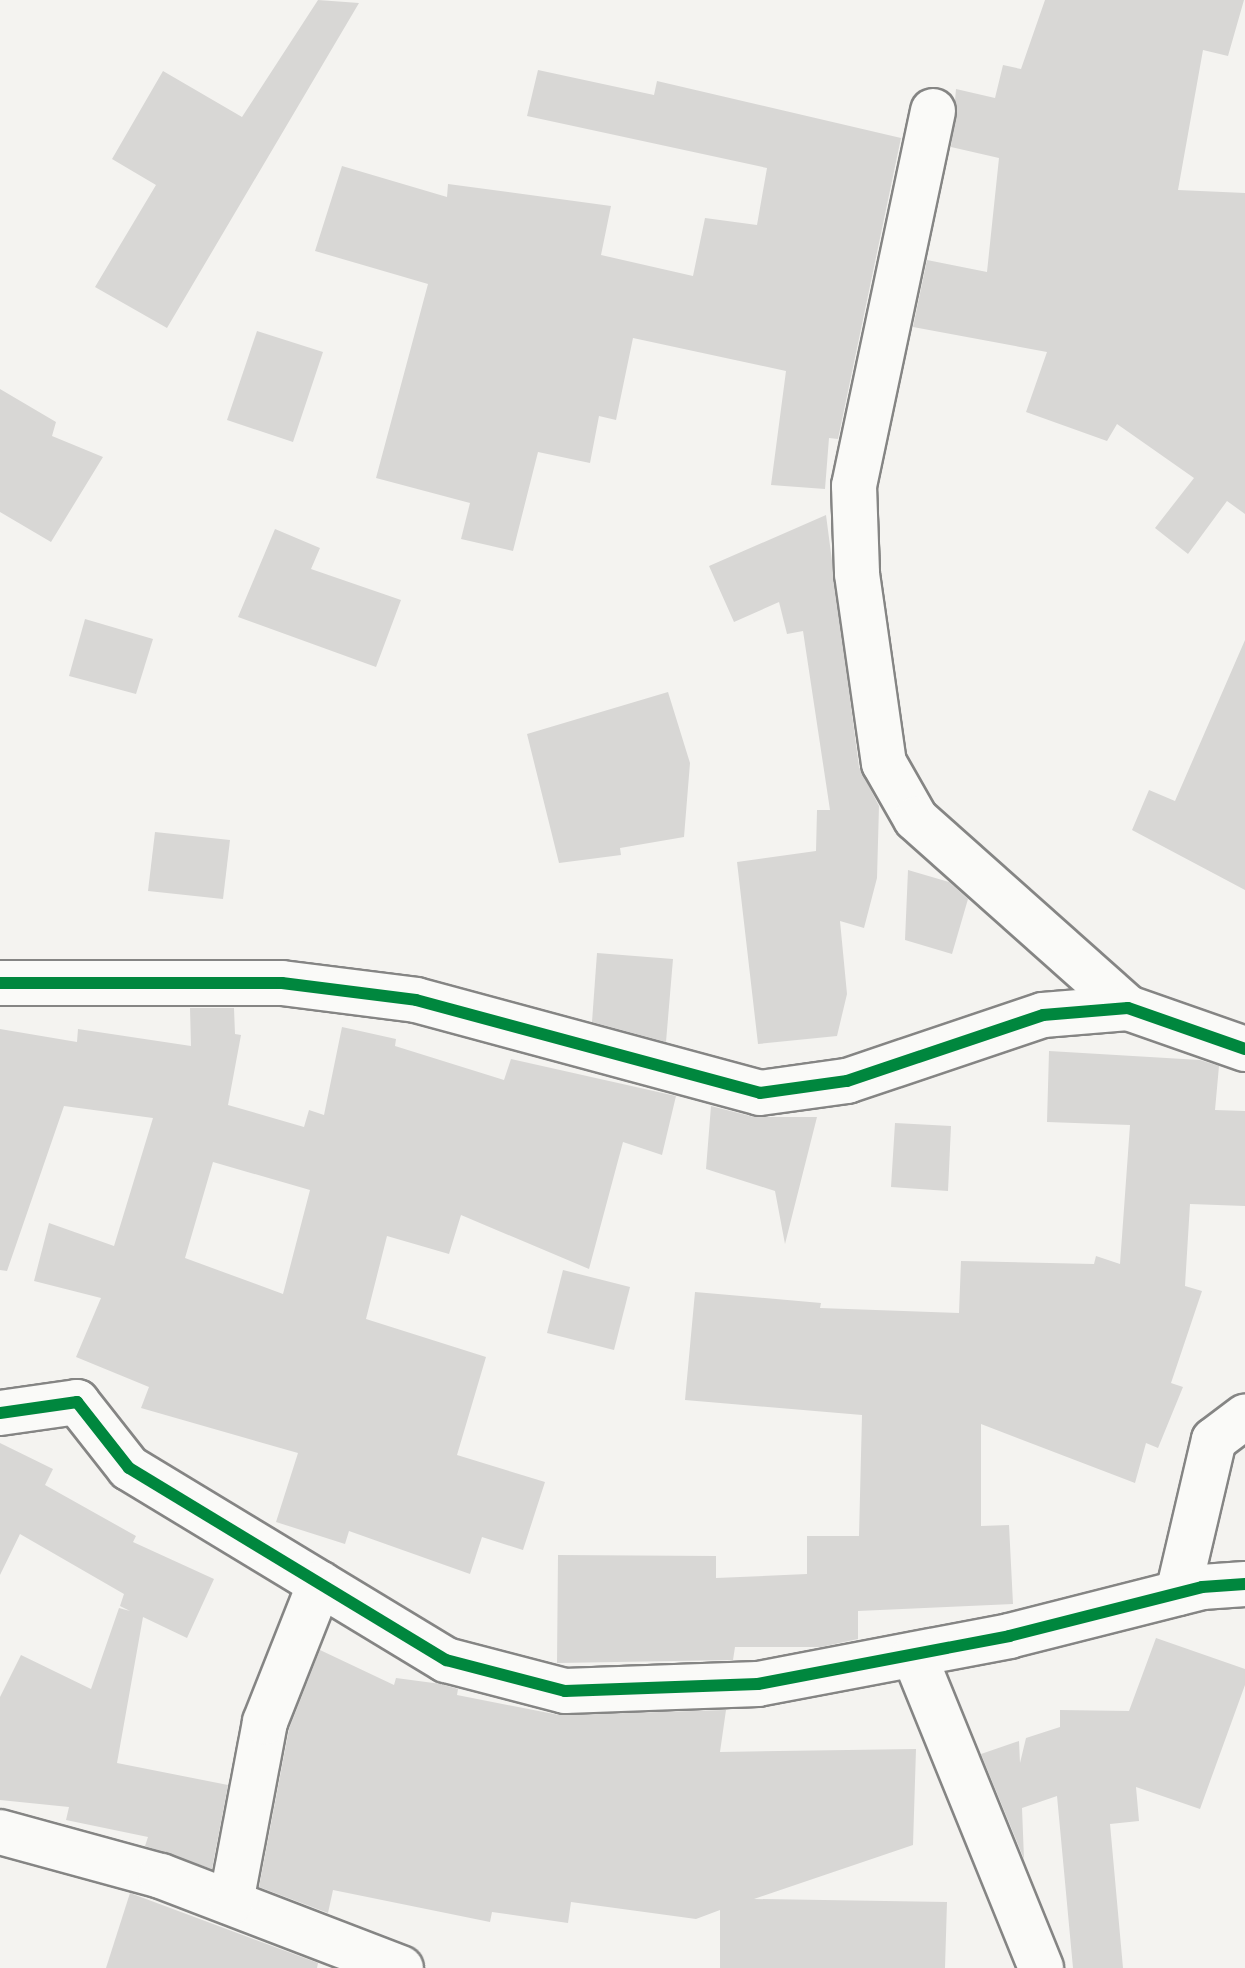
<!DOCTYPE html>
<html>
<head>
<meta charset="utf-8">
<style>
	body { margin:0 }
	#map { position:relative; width:1245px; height:1968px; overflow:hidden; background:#f4f3f0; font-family:Caveat,sans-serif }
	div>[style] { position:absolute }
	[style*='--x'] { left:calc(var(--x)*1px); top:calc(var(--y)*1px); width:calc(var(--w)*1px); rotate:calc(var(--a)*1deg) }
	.building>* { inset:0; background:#d8d7d5 }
	.roads { filter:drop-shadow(2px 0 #858584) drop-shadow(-2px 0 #858584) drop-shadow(0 2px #858584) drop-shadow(0 -2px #858584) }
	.minor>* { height:44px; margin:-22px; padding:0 22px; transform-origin:22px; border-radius:22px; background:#fafaf8 }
	.cycleway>* { height:12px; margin:-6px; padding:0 6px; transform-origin:6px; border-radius:6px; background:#00873e }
	span { translate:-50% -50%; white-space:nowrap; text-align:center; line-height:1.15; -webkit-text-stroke:6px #fdfcf7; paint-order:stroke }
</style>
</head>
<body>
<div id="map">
	<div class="building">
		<i style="clip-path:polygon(318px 0,359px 3px,167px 328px,95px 287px,156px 185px,112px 159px,163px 71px,242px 117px)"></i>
		<i style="clip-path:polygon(1045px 0,1244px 0,1228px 56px,1203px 50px,1178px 190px,1245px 193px,1245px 514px,1227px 501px,1188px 554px,1155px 528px,1194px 478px,1117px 424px,1107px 441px,1026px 412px,1047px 352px,913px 327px,927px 260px,987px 272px,999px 158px,951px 147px,956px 89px,995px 98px,1003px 65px,1021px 69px)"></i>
		<i style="clip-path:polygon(538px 70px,654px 95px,657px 81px,901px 138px,838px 439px,829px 438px,825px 489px,771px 485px,786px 371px,633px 338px,616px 420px,599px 416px,590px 463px,538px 452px,513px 551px,461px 539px,470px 503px,376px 478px,428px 284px,315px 251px,342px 166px,447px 197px,448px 184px,611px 206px,601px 255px,693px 276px,705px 218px,757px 225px,767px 168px,527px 116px)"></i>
		<i style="clip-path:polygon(257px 331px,323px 352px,293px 442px,227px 420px)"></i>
		<i style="clip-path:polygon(0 389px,56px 422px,52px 436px,103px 457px,51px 542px,0 512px)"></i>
		<i style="clip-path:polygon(826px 515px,859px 767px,879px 806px,877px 878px,864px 928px,840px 921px,847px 994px,837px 1036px,758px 1044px,737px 862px,816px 851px,817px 810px,830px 810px,803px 631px,787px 634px,779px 602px,734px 622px,709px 566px)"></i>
		<i style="clip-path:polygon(275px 529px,320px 548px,311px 569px,401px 600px,376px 667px,238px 617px)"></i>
		<i style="clip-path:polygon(85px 619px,153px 639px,136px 694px,69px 676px)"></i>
		<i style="clip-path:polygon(1245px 640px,1245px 890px,1132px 830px,1149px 790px,1175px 801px)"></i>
		<i style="clip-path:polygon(668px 692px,690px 763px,684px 837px,620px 848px,621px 855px,559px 863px,527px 734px)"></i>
		<i style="clip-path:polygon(155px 832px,230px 840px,223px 899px,148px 891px)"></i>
		<i style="clip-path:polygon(908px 870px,949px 882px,968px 899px,952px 954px,905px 940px)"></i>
		<i style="clip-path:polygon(597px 953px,673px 959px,666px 1042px,592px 1022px)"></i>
		<i style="clip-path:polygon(evenodd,190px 1008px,234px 1008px,235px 1034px,241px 1035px,228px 1105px,304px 1127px,309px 1110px,324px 1115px,342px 1027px,396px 1039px,395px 1046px,504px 1080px,511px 1059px,676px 1096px,662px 1155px,623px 1142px,589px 1269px,461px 1215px,449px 1254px,387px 1236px,366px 1319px,486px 1357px,457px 1455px,545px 1482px,523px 1550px,482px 1537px,470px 1574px,349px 1531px,345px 1544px,276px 1522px,298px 1453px,141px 1408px,149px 1387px,76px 1357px,101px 1298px,34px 1281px,49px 1223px,114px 1246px,153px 1118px,64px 1106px,7px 1271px,0 1270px,0 1029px,77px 1042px,78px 1029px,191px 1046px,190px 1008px,213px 1162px,310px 1190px,283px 1294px,185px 1258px,213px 1162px)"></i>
		<i style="clip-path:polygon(1049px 1051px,1200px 1060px,1219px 1066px,1215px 1110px,1245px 1111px,1245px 1206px,1190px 1204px,1185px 1286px,1202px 1291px,1171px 1383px,1183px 1387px,1158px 1448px,1146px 1443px,1135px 1483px,981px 1424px,981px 1526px,1009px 1525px,1013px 1604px,858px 1611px,858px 1639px,821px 1647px,735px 1647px,733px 1660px,557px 1663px,558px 1555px,716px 1556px,716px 1578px,807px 1574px,807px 1536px,859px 1536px,862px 1415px,685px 1400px,695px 1292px,821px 1303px,820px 1308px,959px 1313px,961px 1261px,1094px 1264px,1096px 1256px,1120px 1264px,1130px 1125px,1047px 1122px)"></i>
		<i style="clip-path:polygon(711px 1106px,754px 1117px,817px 1117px,785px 1244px,775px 1191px,706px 1169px)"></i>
		<i style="clip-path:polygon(895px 1123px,951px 1126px,948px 1191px,891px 1187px)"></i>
		<i style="clip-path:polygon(563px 1270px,630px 1287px,614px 1350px,547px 1333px)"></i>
		<i style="clip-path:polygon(0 1443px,53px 1469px,45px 1485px,136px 1536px,133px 1542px,214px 1579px,187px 1638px,143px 1617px,117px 1763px,228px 1785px,212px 1869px,145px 1846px,148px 1837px,66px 1820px,69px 1807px,0 1800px,0 1697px,21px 1655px,91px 1689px,119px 1608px,130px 1611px,120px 1606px,124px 1594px,20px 1534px,0 1575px)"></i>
		<i style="clip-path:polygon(1156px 1638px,1245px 1669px,1245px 1685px,1200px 1809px,1136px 1787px,1139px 1821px,1110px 1824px,1123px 1968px,1073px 1968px,1057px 1796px,1022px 1808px,1024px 1859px,981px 1754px,1019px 1741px,1020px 1763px,1026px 1738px,1060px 1727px,1060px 1710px,1129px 1711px)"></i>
		<i style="clip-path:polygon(320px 1650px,394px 1685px,396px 1678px,441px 1684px,458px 1689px,457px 1695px,559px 1715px,726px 1710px,720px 1752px,916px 1749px,913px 1845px,754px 1899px,947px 1902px,945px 1968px,720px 1968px,720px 1910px,696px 1919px,571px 1902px,568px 1923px,492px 1912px,490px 1922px,333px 1890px,328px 1913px,259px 1887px,289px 1729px)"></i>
		<i style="clip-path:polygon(130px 1893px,318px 1963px,317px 1968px,106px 1968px)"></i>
	</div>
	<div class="roads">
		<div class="minor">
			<i style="--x:933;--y:111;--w:383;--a:101.9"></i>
			<i style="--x:854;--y:486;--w:88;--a:88"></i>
			<i style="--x:857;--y:574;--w:191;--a:81.9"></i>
			<i style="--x:884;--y:763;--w:64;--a:60.3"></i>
			<i style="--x:916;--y:819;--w:284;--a:41.7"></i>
			<i style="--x:0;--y:983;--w:282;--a:0"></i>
			<i style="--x:282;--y:983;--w:135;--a:7.2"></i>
			<i style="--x:416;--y:1000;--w:356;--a:15.1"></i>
			<i style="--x:760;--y:1093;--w:88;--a:-7.9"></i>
			<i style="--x:847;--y:1081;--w:207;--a:-18.6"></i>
			<i style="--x:1043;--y:1015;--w:85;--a:-4.7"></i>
			<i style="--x:1128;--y:1008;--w:124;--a:19.3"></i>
			<i style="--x:0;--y:1413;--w:78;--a:-8.1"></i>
			<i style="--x:77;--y:1402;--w:84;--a:51.8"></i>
			<i style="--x:129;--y:1468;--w:371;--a:31.2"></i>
			<i style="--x:446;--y:1660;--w:123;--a:14.6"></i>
			<i style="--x:565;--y:1691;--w:193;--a:-2.1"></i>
			<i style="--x:758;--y:1684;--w:256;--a:-10.8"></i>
			<i style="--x:1009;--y:1636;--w:199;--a:-14.2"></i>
			<i style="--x:1202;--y:1587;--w:43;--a:-4"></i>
			<i style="--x:1178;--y:1593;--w:157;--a:-76.8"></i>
			<i style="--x:1214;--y:1440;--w:39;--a:-37"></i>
			<i style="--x:914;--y:1655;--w:338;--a:67.9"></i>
			<i style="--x:0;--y:1832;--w:167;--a:15.3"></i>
			<i style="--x:161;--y:1876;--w:257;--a:21"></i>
			<i style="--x:231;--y:1902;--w:183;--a:-79.3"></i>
			<i style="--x:265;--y:1722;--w:149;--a:-68.4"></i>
		</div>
	</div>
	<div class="cycleway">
		<i style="--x:0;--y:983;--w:282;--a:0"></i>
		<i style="--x:282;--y:983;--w:135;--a:7.2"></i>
		<i style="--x:416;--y:1000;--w:356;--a:15.1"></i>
		<i style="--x:760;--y:1093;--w:88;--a:-7.9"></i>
		<i style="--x:847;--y:1081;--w:207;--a:-18.6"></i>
		<i style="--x:1043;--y:1015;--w:85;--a:-4.7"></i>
		<i style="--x:1128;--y:1008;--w:124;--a:19.3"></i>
		<i style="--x:0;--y:1413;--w:78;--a:-8.1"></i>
		<i style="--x:77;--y:1402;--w:84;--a:51.8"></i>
		<i style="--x:129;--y:1468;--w:371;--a:31.2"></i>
		<i style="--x:446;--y:1660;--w:123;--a:14.6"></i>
		<i style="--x:565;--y:1691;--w:193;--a:-2.1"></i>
		<i style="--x:758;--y:1684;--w:256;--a:-10.8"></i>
		<i style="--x:1009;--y:1636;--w:199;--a:-14.2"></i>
		<i style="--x:1202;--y:1587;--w:43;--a:-4"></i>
	</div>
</div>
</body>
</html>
